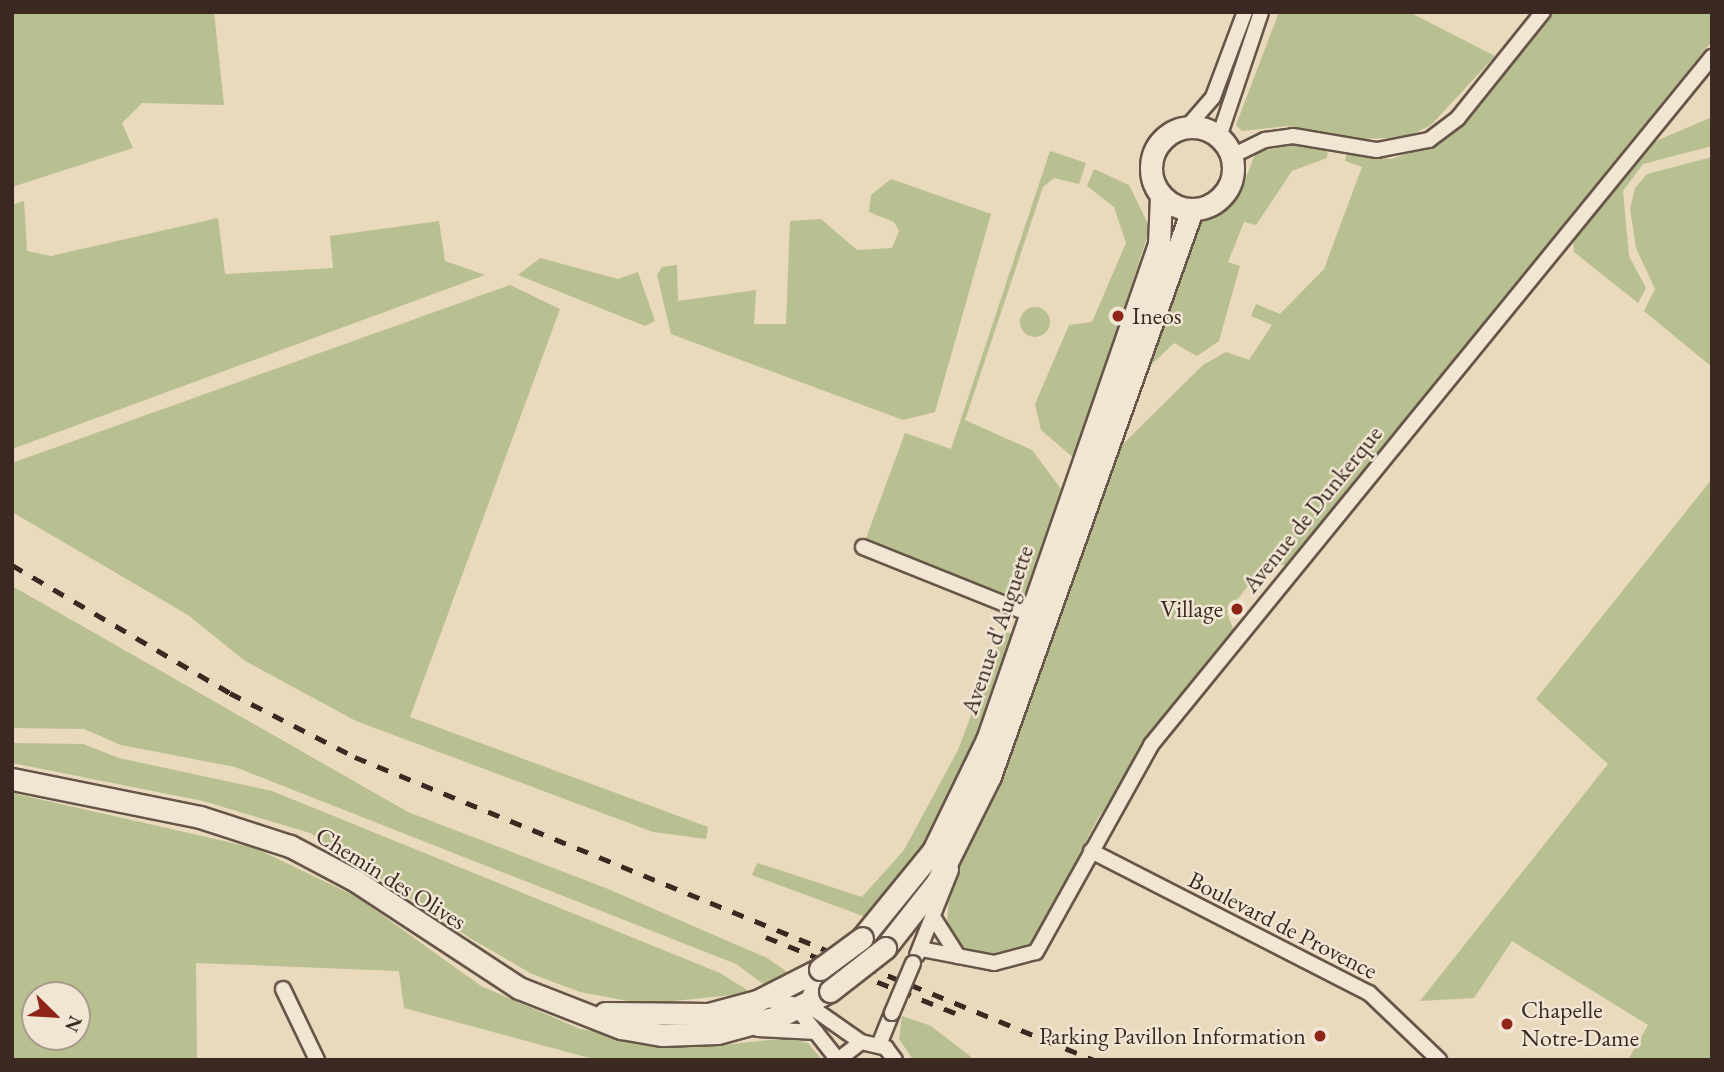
<!DOCTYPE html>
<html>
<head>
<meta charset="utf-8">
<style>
	body { margin:0 }
	#map { position:relative; width:1724px; height:1072px; overflow:hidden; background:#e9d9bd; font-family:"EB Garamond",serif }
	div>[style] { position:absolute }
	[style*='--x'] { left:calc(var(--x)*1px); top:calc(var(--y)*1px); width:calc(var(--w)*1px); rotate:calc(var(--a)*1deg) }
	.green>* { inset:0; background:#b8bf90 }
	.round { border-radius:50% }
	.roads { filter:drop-shadow(2px 0 #665548) drop-shadow(-2px 0 #665548) drop-shadow(0 2px #665548) drop-shadow(0 -2px #665548) }
	.minor>* { height:14px; margin:-7px; padding:0 7px; transform-origin:7px; border-radius:7px; background:#f1e6d4 }
	.secondary>* { height:21px; margin:-10.5px; padding:0 10.5px; transform-origin:10.5px; border-radius:10.5px; background:#f1e6d4 }
	.secondary>.ring { margin:-10.5px; padding:0; box-sizing:content-box; background:none; border:21px solid #f1e6d4; border-radius:50% }
	.rail>* { height:4.5px; margin-top:-2.25px; transform-origin:0; background:repeating-linear-gradient(90deg,#3b2921 0 12px,transparent 0 24px) }
	.bridges { filter:drop-shadow(2px 0 #665548) drop-shadow(-2px 0 #665548) drop-shadow(0 2px #665548) drop-shadow(0 -2px #665548) }
	.minor-bridge>* { height:14px; margin:-7px; padding:0 7px; transform-origin:7px; border-radius:7px; background:#f1e6d4 }
	.secondary-bridge>* { height:21px; margin:-10.5px; padding:0 10.5px; transform-origin:10.5px; border-radius:10.5px; background:#f1e6d4 }
	.dots>* { width:19px; height:19px; translate:-50% -50%; box-sizing:border-box; border:4px solid #f1e6d4; border-radius:50% }
	span { translate:-50% -50%; white-space:nowrap; text-align:center; line-height:1.15; -webkit-text-stroke:5px #f1e6d4; paint-order:stroke }
	.poi-label { font-size:24px; color:#3b2921 }
	.left { translate:0 -50%; text-align:left }
	.right { translate:-100% -50%; text-align:right }
	.street-label { font-size:24px; color:#3b2921 }
	.frame { position:absolute; inset:0; border:14px solid #3b2921; pointer-events:none }
	.north { position:absolute; left:21px; top:981px; width:70px; height:70px; box-sizing:border-box; background:#f1e6d4; border:2px solid #a89a8c; border-radius:50%; rotate:114deg; font-size:19px; font-weight:700; line-height:28px; text-align:center; color:#3b2921 }
	.north::after { content:''; display:block; margin:auto; width:24px; height:32px; background:#8f2418; clip-path:polygon(50% 0,100% 100%,50% 72%,0 100%) }
</style>
</head>
<body>
<div id="map">
	<div class="green">
		<i style="clip-path:polygon(12px 12px,214px 12px,224px 105px,142px 103px,122px 123px,133px 148px,12px 187px)"></i>
		<i style="clip-path:polygon(1279px 12px,1409px 12px,1495px 56px,1431px 125px,1407px 137px,1364px 139px,1287px 126px,1242px 131px,1236px 125px)"></i>
		<i style="clip-path:polygon(1551px 12px,1712px 12px,1712px 41px,1286px 565px,1264px 565px,1227px 613px,1234px 631px,1162px 719px,1097px 820px,1031px 948px,998px 956px,964px 949px,947px 925px,949px 896px,1196px 226px,1237px 200px,1256px 152px,1297px 144px,1328px 149px,1327px 158px,1292px 171px,1256px 225px,1244px 222px,1228px 262px,1240px 266px,1219px 341px,1197px 356px,1174px 343px,1150px 366px,1122px 445px,1203px 365px,1226px 352px,1249px 360px,1272px 325px,1251px 316px,1256px 304px,1280px 314px,1324px 269px,1362px 167px,1345px 161px,1347px 152px,1391px 159px,1436px 144px,1460px 127px)"></i>
		<i style="clip-path:polygon(1712px 117px,1712px 146px,1643px 164px,1623px 191px,1629px 256px,1646px 288px,1638px 303px,1574px 252px,1573px 241px,1656px 141px)"></i>
		<i style="clip-path:polygon(1050px 151px,1086px 163px,1079px 184px,1054px 178px,1043px 187px,965px 420px,1032px 450px,1061px 489px,1026px 602px,865px 541px,905px 433px,951px 449px)"></i>
		<i style="clip-path:polygon(1712px 157px,1712px 367px,1644px 311px,1655px 289px,1636px 248px,1630px 209px,1635px 188px,1647px 174px)"></i>
		<i style="clip-path:polygon(1094px 169px,1129px 185px,1150px 228px,1075px 459px,1041px 430px,1035px 404px,1069px 325px,1092px 322px,1126px 243px,1114px 207px,1087px 186px)"></i>
		<i style="clip-path:polygon(891px 179px,991px 214px,935px 412px,903px 420px,671px 334px,657px 275px,662px 267px,677px 265px,678px 301px,756px 290px,754px 324px,786px 324px,790px 221px,821px 219px,857px 250px,892px 248px,899px 231px,894px 222px,869px 212px,871px 195px)"></i>
		<i style="clip-path:polygon(24px 201px,27px 251px,51px 256px,218px 218px,225px 274px,333px 268px,330px 236px,439px 221px,445px 261px,485px 275px,12px 449px,12px 205px)"></i>
		<i style="clip-path:polygon(540px 258px,618px 279px,638px 272px,655px 321px,645px 326px,518px 275px)"></i>
		<i style="clip-path:polygon(510px 285px,560px 309px,410px 717px,708px 827px,706px 839px,653px 832px,356px 721px,245px 661px,188px 615px,12px 512px,12px 463px)"></i>
		<i class="round" style="left:1020px;top:307px;width:30px;height:30px"></i>
		<i style="clip-path:polygon(1712px 479px,1712px 1060px,1628px 1060px,1648px 1025px,1512px 941px,1474px 998px,1420px 1001px,1608px 764px,1536px 699px)"></i>
		<i style="clip-path:polygon(12px 586px,408px 812px,608px 889px,767px 958px,793px 976px,770px 989px,736px 964px,235px 767px,121px 745px,84px 729px,12px 728px)"></i>
		<i style="clip-path:polygon(1003px 631px,1013px 634px,963px 771px,917px 865px,871px 919px,752px 875px,757px 863px,862px 897px,904px 850px,958px 750px)"></i>
		<i style="clip-path:polygon(12px 743px,83px 744px,119px 758px,272px 791px,720px 973px,752px 993px,644px 1004px,580px 992px,532px 974px,470px 938px,310px 833px,203px 801px,12px 763px)"></i>
		<i style="clip-path:polygon(evenodd,12px 793px,255px 848px,357px 897px,481px 986px,580px 1029px,703px 1047px,788px 1038px,808px 1043px,822px 1060px,597px 1060px,404px 1008px,399px 971px,196px 963px,197px 1060px,12px 1060px,12px 793px,35px 995px,77px 995px,77px 1037px,35px 1037px,35px 995px)"></i>
		<i style="clip-path:polygon(902px 1016px,931px 1026px,975px 1060px,912px 1058px,899px 1039px)"></i>
	</div>
	<div class="roads">
		<div class="minor">
			<i style="--x:1188;--y:126;--w:38;--a:-49"></i>
			<i style="--x:1213;--y:97;--w:91;--a:-69.4"></i>
			<i style="--x:1219;--y:137;--w:132;--a:-71.4"></i>
			<i style="--x:1232;--y:156;--w:37;--a:-26"></i>
			<i style="--x:1265;--y:140;--w:28;--a:-8"></i>
			<i style="--x:1293;--y:136;--w:85;--a:9.5"></i>
			<i style="--x:1377;--y:150;--w:53;--a:-10.9"></i>
			<i style="--x:1429;--y:140;--w:36;--a:-37"></i>
			<i style="--x:1458;--y:118;--w:136;--a:-51.3"></i>
			<i style="--x:863;--y:547;--w:180;--a:21.9"></i>
			<i style="--x:1091;--y:851;--w:312;--a:27.1"></i>
			<i style="--x:1369;--y:993;--w:97;--a:43.7"></i>
			<i style="--x:935;--y:920;--w:43;--a:57.4"></i>
			<i style="--x:921;--y:949;--w:74;--a:10.9"></i>
			<i style="--x:994;--y:963;--w:43;--a:-14.7"></i>
			<i style="--x:1036;--y:952;--w:237;--a:-60.9"></i>
			<i style="--x:1151;--y:745;--w:888;--a:-50.81"></i>
			<i style="--x:917;--y:955;--w:92;--a:-68.2"></i>
			<i style="--x:818;--y:971;--w:47;--a:108.4"></i>
			<i style="--x:803;--y:1016;--w:56;--a:51.5"></i>
			<i style="--x:283;--y:989;--w:79;--a:64.4"></i>
			<i style="--x:767;--y:1000;--w:45;--a:9"></i>
			<i style="--x:811;--y:1007;--w:61;--a:35"></i>
			<i style="--x:758;--y:1029;--w:58;--a:3"></i>
			<i style="--x:879;--y:1045;--w:35;--a:-68"></i>
			<i style="--x:838;--y:1060;--w:29;--a:-38"></i>
			<i style="--x:861;--y:1042;--w:26;--a:13"></i>
			<i style="--x:886;--y:1048;--w:15;--a:53"></i>
		</div>
		<div class="secondary">
			<i class="ring" style="left:1151px;top:127px;width:61px;height:61px"></i>
			<i style="--x:12;--y:779;--w:192;--a:11.4"></i>
			<i style="--x:200;--y:817;--w:95;--a:17.9"></i>
			<i style="--x:290;--y:846;--w:75;--a:27.9"></i>
			<i style="--x:356;--y:881;--w:195;--a:33.3"></i>
			<i style="--x:519;--y:988;--w:110;--a:21.4"></i>
			<i style="--x:621;--y:1028;--w:42;--a:9.7"></i>
			<i style="--x:662;--y:1035;--w:55;--a:-2.1"></i>
			<i style="--x:717;--y:1033;--w:65;--a:-15.1"></i>
			<i style="--x:780;--y:1016;--w:56;--a:-26.6"></i>
			<i style="--x:862;--y:938;--w:112;--a:-50.8"></i>
			<i style="--x:933;--y:851;--w:123;--a:-64.1"></i>
			<i style="--x:987;--y:740;--w:525;--a:-70.87"></i>
			<i style="--x:1159;--y:244;--w:47;--a:-87.6"></i>
			<i style="--x:885;--y:948;--w:84;--a:-51.8"></i>
			<i style="--x:937;--y:882;--w:119;--a:-63.4"></i>
			<i style="--x:990;--y:776;--w:601;--a:-70.36"></i>
			<i style="--x:605;--y:1013;--w:104;--a:0.6"></i>
			<i style="--x:709;--y:1014;--w:50;--a:-15.2"></i>
			<i style="--x:757;--y:1001;--w:71;--a:-26.9"></i>
		</div>
	</div>
	<div class="rail">
		<i style="--x:12;--y:565;--w:253;--a:30.4"></i>
		<i style="--x:230;--y:693;--w:140;--a:27.1"></i>
		<i style="--x:355;--y:757;--w:799;--a:22.29"></i>
		<i style="--x:766;--y:937;--w:207;--a:21.9"></i>
	</div>
	<div class="bridges">
		<div class="minor-bridge">
			<i style="--x:892;--y:1013;--w:54;--a:-67.2"></i>
		</div>
		<div class="secondary-bridge">
			<i style="--x:820;--y:969;--w:52;--a:-36.4"></i>
			<i style="--x:830;--y:991;--w:70;--a:-38"></i>
		</div>
	</div>
	<div class="dots">
		<i style="left:1118px;top:316px;background:#8f2418"></i>
		<i style="left:1237px;top:609px;background:#8f2418"></i>
		<i style="left:1507px;top:1024px;background:#8f2418"></i>
		<i style="left:1320px;top:1036px;background:#8f2418"></i>
	</div>
	<div class="poi-label">
		<span class="left" style="left:1132px;top:316px">Ineos</span>
		<span class="right" style="left:1223px;top:609px">Village</span>
		<span class="left" style="left:1521px;top:1024px">Chapelle<br>Notre-Dame</span>
		<span class="right" style="left:1306px;top:1036px">Parking Pavillon Information</span>
	</div>
	<div class="street-label">
		<span style="left:1312px;top:509px;rotate:-51deg">Avenue de Dunkerque</span>
		<span style="left:997px;top:630px;rotate:-71deg">Avenue d'Auguette</span>
		<span style="left:391px;top:878px;rotate:32deg">Chemin des Olives</span>
		<span style="left:1283px;top:925px;rotate:27deg">Boulevard de Provence</span>
	</div>
	<div class="frame"></div>
	<div class="north">N</div>
</div>
</body>
</html>
